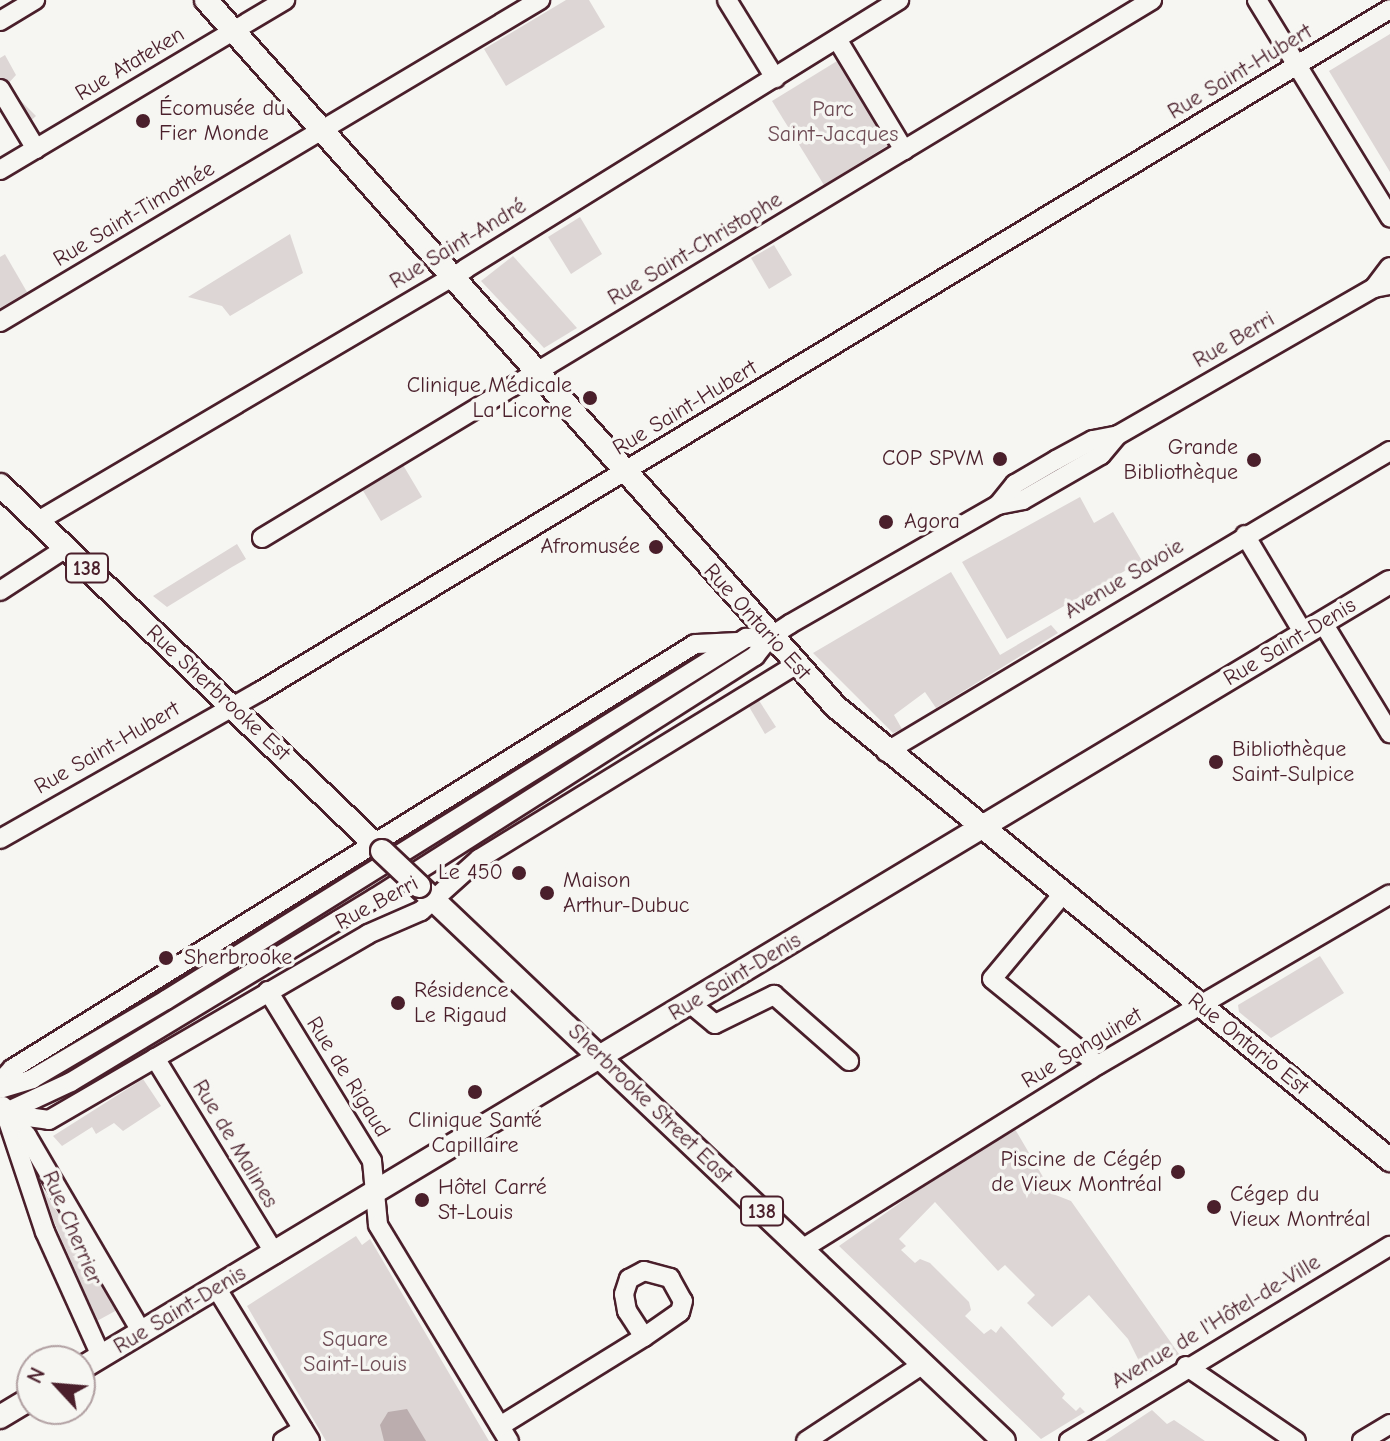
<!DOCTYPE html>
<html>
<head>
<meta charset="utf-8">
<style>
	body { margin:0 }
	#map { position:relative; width:1390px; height:1441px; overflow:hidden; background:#f6f6f2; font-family:"Comic Neue",sans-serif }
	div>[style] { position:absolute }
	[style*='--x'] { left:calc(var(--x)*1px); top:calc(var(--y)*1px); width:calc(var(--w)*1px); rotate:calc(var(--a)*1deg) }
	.green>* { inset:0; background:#ddd6d5 }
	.water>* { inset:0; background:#bbadae }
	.roads { filter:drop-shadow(2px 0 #4a1f2b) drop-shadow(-2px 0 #4a1f2b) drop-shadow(0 2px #4a1f2b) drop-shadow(0 -2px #4a1f2b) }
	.minor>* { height:18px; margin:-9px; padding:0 9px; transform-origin:9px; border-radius:9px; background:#f6f6f2 }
	.major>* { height:22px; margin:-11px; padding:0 11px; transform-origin:11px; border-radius:11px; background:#f6f6f2 }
	.bridges { filter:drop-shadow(2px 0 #4a1f2b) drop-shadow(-2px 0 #4a1f2b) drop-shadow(0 2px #4a1f2b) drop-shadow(0 -2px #4a1f2b) }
	.major-bridge>* { height:22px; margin:-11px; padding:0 11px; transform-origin:11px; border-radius:11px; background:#f6f6f2 }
	.dots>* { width:22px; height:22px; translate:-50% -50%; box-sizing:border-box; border:4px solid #f6f6f2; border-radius:50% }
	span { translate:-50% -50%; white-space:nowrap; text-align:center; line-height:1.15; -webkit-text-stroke:7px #f6f6f2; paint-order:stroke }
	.shield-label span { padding:2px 6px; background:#f6f6f2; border:2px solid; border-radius:6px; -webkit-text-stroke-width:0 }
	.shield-label { font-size:20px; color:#4a1f2b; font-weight:700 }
	.street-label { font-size:22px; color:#4a1f2b }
	.poi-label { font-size:22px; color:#4a1f2b }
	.left { translate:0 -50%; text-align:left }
	.right { translate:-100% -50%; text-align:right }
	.park-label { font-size:22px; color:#6f4d56 }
	.north { position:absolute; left:16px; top:1345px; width:80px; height:80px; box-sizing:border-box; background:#f6f6f2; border:2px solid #b1a0a2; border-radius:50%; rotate:296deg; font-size:22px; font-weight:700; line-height:32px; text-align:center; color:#4a1f2b }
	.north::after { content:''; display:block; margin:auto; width:28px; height:36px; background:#4a1f2b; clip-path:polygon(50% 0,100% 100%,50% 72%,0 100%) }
</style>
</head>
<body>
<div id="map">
	<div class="green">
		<i style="clip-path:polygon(566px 0,589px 0,605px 27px,506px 86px,484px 49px)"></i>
		<i style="clip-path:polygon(1390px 34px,1390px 172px,1329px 71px)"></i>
		<i style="clip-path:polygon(5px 55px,16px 75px,6px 86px,36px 116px,27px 124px,0 81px,0 58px)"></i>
		<i style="clip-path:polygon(842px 58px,893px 142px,824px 185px,772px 101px)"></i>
		<i style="clip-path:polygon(580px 217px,602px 254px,571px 274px,548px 237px)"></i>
		<i style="clip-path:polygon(290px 234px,303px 273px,230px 316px,222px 306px,188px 297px)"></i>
		<i style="clip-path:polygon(774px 245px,792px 275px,769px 289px,751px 258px)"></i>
		<i style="clip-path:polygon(5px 254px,27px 292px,0 308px,0 257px)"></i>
		<i style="clip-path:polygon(513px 256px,577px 328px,544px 348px,481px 281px)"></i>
		<i style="clip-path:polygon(403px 465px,422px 497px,381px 521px,362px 489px)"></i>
		<i style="clip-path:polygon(1080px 497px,1094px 523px,1113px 512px,1142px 561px,1007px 639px,962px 562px)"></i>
		<i style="clip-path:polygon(237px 544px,246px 559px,232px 567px,167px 607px,153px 596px)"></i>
		<i style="clip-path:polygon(951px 572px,1000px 655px,1051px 625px,1058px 633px,936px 708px,925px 692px,894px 715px,902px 729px,893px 733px,813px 653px)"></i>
		<i style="clip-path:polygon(758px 699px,776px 727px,765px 734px,748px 705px)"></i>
		<i style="clip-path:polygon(1320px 956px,1344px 993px,1271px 1038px,1239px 1012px,1238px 1005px)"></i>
		<i style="clip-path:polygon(143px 1079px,161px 1106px,123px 1131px,114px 1123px,96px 1134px,92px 1127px,62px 1146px,53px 1136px)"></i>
		<i style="clip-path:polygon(1012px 1124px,1053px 1194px,1071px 1201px,1179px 1354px,1146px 1375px,1128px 1339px,1089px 1295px,1052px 1327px,1027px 1303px,1035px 1295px,1005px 1265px,998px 1271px,935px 1202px,899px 1239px,906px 1246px,901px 1250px,915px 1263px,920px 1259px,930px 1263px,969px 1302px,971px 1310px,965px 1316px,984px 1334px,991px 1329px,996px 1333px,1001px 1326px,1065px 1394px,1062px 1398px,1076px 1411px,1080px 1407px,1085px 1412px,1041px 1439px,839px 1246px)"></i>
		<i style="clip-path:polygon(32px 1171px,117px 1310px,97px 1321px)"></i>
		<i style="clip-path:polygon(356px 1236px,362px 1245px,370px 1239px,489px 1441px,326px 1441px,247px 1306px)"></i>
		<i style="clip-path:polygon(1152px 1410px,1167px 1424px,1174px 1420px,1205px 1441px,1105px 1441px)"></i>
	</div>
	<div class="water">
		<i style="clip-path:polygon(407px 1409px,426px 1441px,384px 1441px,380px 1425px,388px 1412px)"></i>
	</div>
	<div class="roads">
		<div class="minor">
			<i style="--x:727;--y:0;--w:92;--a:58.4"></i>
			<i style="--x:1257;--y:0;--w:255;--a:58.5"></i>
			<i style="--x:0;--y:21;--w:41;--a:-31"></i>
			<i style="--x:837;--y:39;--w:130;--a:58.9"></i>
			<i style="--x:0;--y:89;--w:70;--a:59"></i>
			<i style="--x:0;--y:170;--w:332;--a:-30.8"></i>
			<i style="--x:1374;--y:288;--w:26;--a:-53"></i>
			<i style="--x:0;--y:322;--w:629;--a:-30.81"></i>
			<i style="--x:998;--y:505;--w:27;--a:-51"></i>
			<i style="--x:1015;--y:484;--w:48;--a:-30.3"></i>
			<i style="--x:1056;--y:460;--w:42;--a:-28.4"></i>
			<i style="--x:1093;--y:440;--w:25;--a:-11"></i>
			<i style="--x:38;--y:521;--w:496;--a:-30.5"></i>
			<i style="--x:465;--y:269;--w:511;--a:-31.79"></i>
			<i style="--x:1245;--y:535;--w:115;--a:59.2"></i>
			<i style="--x:262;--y:538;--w:1040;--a:-31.15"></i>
			<i style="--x:0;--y:591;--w:79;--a:-33.1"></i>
			<i style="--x:1323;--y:623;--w:129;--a:58.7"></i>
			<i style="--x:886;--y:752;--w:587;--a:-30.85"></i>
			<i style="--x:0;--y:839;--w:298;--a:-29.6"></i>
			<i style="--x:259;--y:692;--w:1321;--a:-31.13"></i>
			<i style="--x:1062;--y:895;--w:109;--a:129.8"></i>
			<i style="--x:992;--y:979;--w:136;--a:39.1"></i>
			<i style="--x:268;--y:991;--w:199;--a:58.5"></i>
			<i style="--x:372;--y:1161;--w:64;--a:84.6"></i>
			<i style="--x:378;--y:1225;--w:253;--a:58.8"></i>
			<i style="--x:691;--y:1004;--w:31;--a:40"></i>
			<i style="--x:715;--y:1024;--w:66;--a:-26.2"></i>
			<i style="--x:774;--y:995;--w:100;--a:41.3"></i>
			<i style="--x:155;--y:1058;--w:230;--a:58.5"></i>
			<i style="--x:0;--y:1082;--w:18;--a:-47"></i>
			<i style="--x:12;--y:1069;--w:804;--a:-31.89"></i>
			<i style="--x:695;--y:644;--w:44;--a:-2.6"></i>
			<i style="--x:0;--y:1089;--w:34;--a:-17"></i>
			<i style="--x:32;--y:1079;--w:156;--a:-30.5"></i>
			<i style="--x:166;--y:1000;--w:684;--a:-31.97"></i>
			<i style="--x:746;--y:638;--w:24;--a:-2"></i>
			<i style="--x:3;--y:1106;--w:133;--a:71.6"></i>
			<i style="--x:45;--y:1232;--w:136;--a:65.7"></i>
			<i style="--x:6;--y:1114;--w:43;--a:7.9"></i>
			<i style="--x:49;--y:1120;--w:369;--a:-30.2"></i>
			<i style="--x:368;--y:934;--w:58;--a:-23.5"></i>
			<i style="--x:421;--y:911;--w:78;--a:-41.9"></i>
			<i style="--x:479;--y:859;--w:371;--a:-31.5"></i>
			<i style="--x:0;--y:1115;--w:78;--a:-24.9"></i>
			<i style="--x:71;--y:1082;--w:355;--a:-31.2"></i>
			<i style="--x:375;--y:898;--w:451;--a:-32.5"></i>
			<i style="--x:755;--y:656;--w:24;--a:-52"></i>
			<i style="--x:770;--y:637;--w:24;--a:-33"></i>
			<i style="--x:790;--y:624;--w:240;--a:-29.8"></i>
			<i style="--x:998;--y:505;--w:25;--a:-11"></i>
			<i style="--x:1023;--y:500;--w:90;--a:-30"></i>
			<i style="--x:1101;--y:455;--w:26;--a:-50"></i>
			<i style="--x:1118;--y:435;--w:295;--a:-29.9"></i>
			<i style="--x:1374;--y:288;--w:16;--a:-11"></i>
			<i style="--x:10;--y:1117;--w:25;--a:48"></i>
			<i style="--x:27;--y:1136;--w:228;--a:59.7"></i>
			<i style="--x:802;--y:1249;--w:340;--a:-31.9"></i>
			<i style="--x:1091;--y:1069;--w:346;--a:-30.3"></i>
			<i style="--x:644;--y:1271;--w:27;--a:15"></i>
			<i style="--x:670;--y:1278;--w:26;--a:61"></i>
			<i style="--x:683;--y:1301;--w:11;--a:105"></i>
			<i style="--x:680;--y:1312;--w:44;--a:145.2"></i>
			<i style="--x:644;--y:1337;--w:31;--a:-123"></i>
			<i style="--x:627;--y:1311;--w:17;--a:-100"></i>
			<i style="--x:624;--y:1294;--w:16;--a:-72"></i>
			<i style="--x:629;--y:1279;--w:17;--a:-28"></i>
			<i style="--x:217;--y:1289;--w:178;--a:58.5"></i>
			<i style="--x:1186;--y:1366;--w:133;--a:34.3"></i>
			<i style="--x:500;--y:1426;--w:169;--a:-31.7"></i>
			<i style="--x:283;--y:1441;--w:23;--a:-31"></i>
			<i style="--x:806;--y:1441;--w:140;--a:-33.3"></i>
			<i style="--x:1069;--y:1441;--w:376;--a:-31.3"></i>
			<i style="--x:1362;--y:1441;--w:33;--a:-31"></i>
		</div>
		<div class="major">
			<i style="--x:206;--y:0;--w:947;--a:48.3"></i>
			<i style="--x:836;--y:707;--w:716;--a:39.27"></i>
			<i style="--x:0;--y:485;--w:529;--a:43.77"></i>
			<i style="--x:419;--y:886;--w:806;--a:43.49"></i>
			<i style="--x:80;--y:1369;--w:1528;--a:-31"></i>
			<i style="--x:0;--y:1417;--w:37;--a:-31"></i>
		</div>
	</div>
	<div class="bridges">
		<div class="major-bridge">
			<i style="--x:382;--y:851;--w:51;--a:43.4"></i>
		</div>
	</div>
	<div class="dots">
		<i style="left:143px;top:121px;background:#4a1f2b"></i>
		<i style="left:590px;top:398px;background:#4a1f2b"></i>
		<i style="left:1000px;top:459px;background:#4a1f2b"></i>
		<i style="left:1254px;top:460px;background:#4a1f2b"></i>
		<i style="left:886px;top:522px;background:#4a1f2b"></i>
		<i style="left:656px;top:547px;background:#4a1f2b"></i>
		<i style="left:1216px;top:762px;background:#4a1f2b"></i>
		<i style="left:519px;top:873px;background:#4a1f2b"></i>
		<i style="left:547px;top:893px;background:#4a1f2b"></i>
		<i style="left:166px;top:958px;background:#4a1f2b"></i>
		<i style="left:398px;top:1003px;background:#4a1f2b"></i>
		<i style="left:475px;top:1092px;background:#4a1f2b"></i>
		<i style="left:1178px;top:1172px;background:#4a1f2b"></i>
		<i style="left:422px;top:1200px;background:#4a1f2b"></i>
		<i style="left:1214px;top:1207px;background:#4a1f2b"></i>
	</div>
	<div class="shield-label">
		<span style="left:87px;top:568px">138</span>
		<span style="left:762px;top:1211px">138</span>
	</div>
	<div class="street-label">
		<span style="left:130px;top:64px;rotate:-31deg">Rue Atateken</span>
		<span style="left:1240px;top:72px;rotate:-31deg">Rue Saint-Hubert</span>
		<span style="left:134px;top:214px;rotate:-31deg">Rue Saint-Timothée</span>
		<span style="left:458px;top:244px;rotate:-31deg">Rue Saint-André</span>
		<span style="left:695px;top:249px;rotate:-31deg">Rue Saint-Christophe</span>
		<span style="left:1234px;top:340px;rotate:-30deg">Rue Berri</span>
		<span style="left:685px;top:408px;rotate:-31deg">Rue Saint-Hubert</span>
		<span style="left:1124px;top:579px;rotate:-31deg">Avenue Savoie</span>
		<span style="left:757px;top:622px;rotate:48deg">Rue Ontario Est</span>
		<span style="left:1290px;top:642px;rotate:-31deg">Rue Saint-Denis</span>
		<span style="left:218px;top:693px;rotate:43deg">Rue Sherbrooke Est</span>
		<span style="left:107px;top:748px;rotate:-30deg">Rue Saint-Hubert</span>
		<span style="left:377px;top:903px;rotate:-28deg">Rue Berri</span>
		<span style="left:735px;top:977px;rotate:-31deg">Rue Saint-Denis</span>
		<span style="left:1248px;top:1044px;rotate:39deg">Rue Ontario Est</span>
		<span style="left:1082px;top:1048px;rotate:-31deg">Rue Sanguinet</span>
		<span style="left:348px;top:1077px;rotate:58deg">Rue de Rigaud</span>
		<span style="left:650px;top:1104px;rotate:44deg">Sherbrooke Street East</span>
		<span style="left:235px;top:1144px;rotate:59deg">Rue de Malines</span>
		<span style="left:72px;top:1228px;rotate:67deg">Rue Cherrier</span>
		<span style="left:180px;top:1310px;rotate:-31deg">Rue Saint-Denis</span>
		<span style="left:1216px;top:1322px;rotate:-31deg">Avenue de l'Hôtel-de-Ville</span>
	</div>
	<div class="poi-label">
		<span class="left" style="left:159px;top:121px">Écomusée du<br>Fier Monde</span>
		<span class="right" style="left:572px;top:398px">Clinique Médicale<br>La Licorne</span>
		<span class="right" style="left:1238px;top:460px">Grande<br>Bibliothèque</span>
		<span class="right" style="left:984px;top:459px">COP SPVM</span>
		<span class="left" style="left:904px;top:522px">Agora</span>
		<span class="right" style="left:640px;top:547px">Afromusée</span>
		<span class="left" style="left:1232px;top:762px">Bibliothèque<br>Saint-Sulpice</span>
		<span class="right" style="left:503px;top:873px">Le 450</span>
		<span class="left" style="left:563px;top:893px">Maison<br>Arthur-Dubuc</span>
		<span class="left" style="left:184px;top:958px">Sherbrooke</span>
		<span class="left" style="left:414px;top:1003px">Résidence<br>Le Rigaud</span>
		<span style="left:475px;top:1133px">Clinique Santé<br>Capillaire</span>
		<span class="right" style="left:1162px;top:1172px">Piscine de Cégép<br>de Vieux Montréal</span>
		<span class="left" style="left:438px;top:1200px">Hôtel Carré<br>St-Louis</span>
		<span class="left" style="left:1230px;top:1207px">Cégep du<br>Vieux Montréal</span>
	</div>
	<div class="park-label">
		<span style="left:833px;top:122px">Parc<br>Saint-Jacques</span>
		<span style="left:355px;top:1352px">Square<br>Saint-Louis</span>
	</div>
	<div class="north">N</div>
</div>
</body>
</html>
